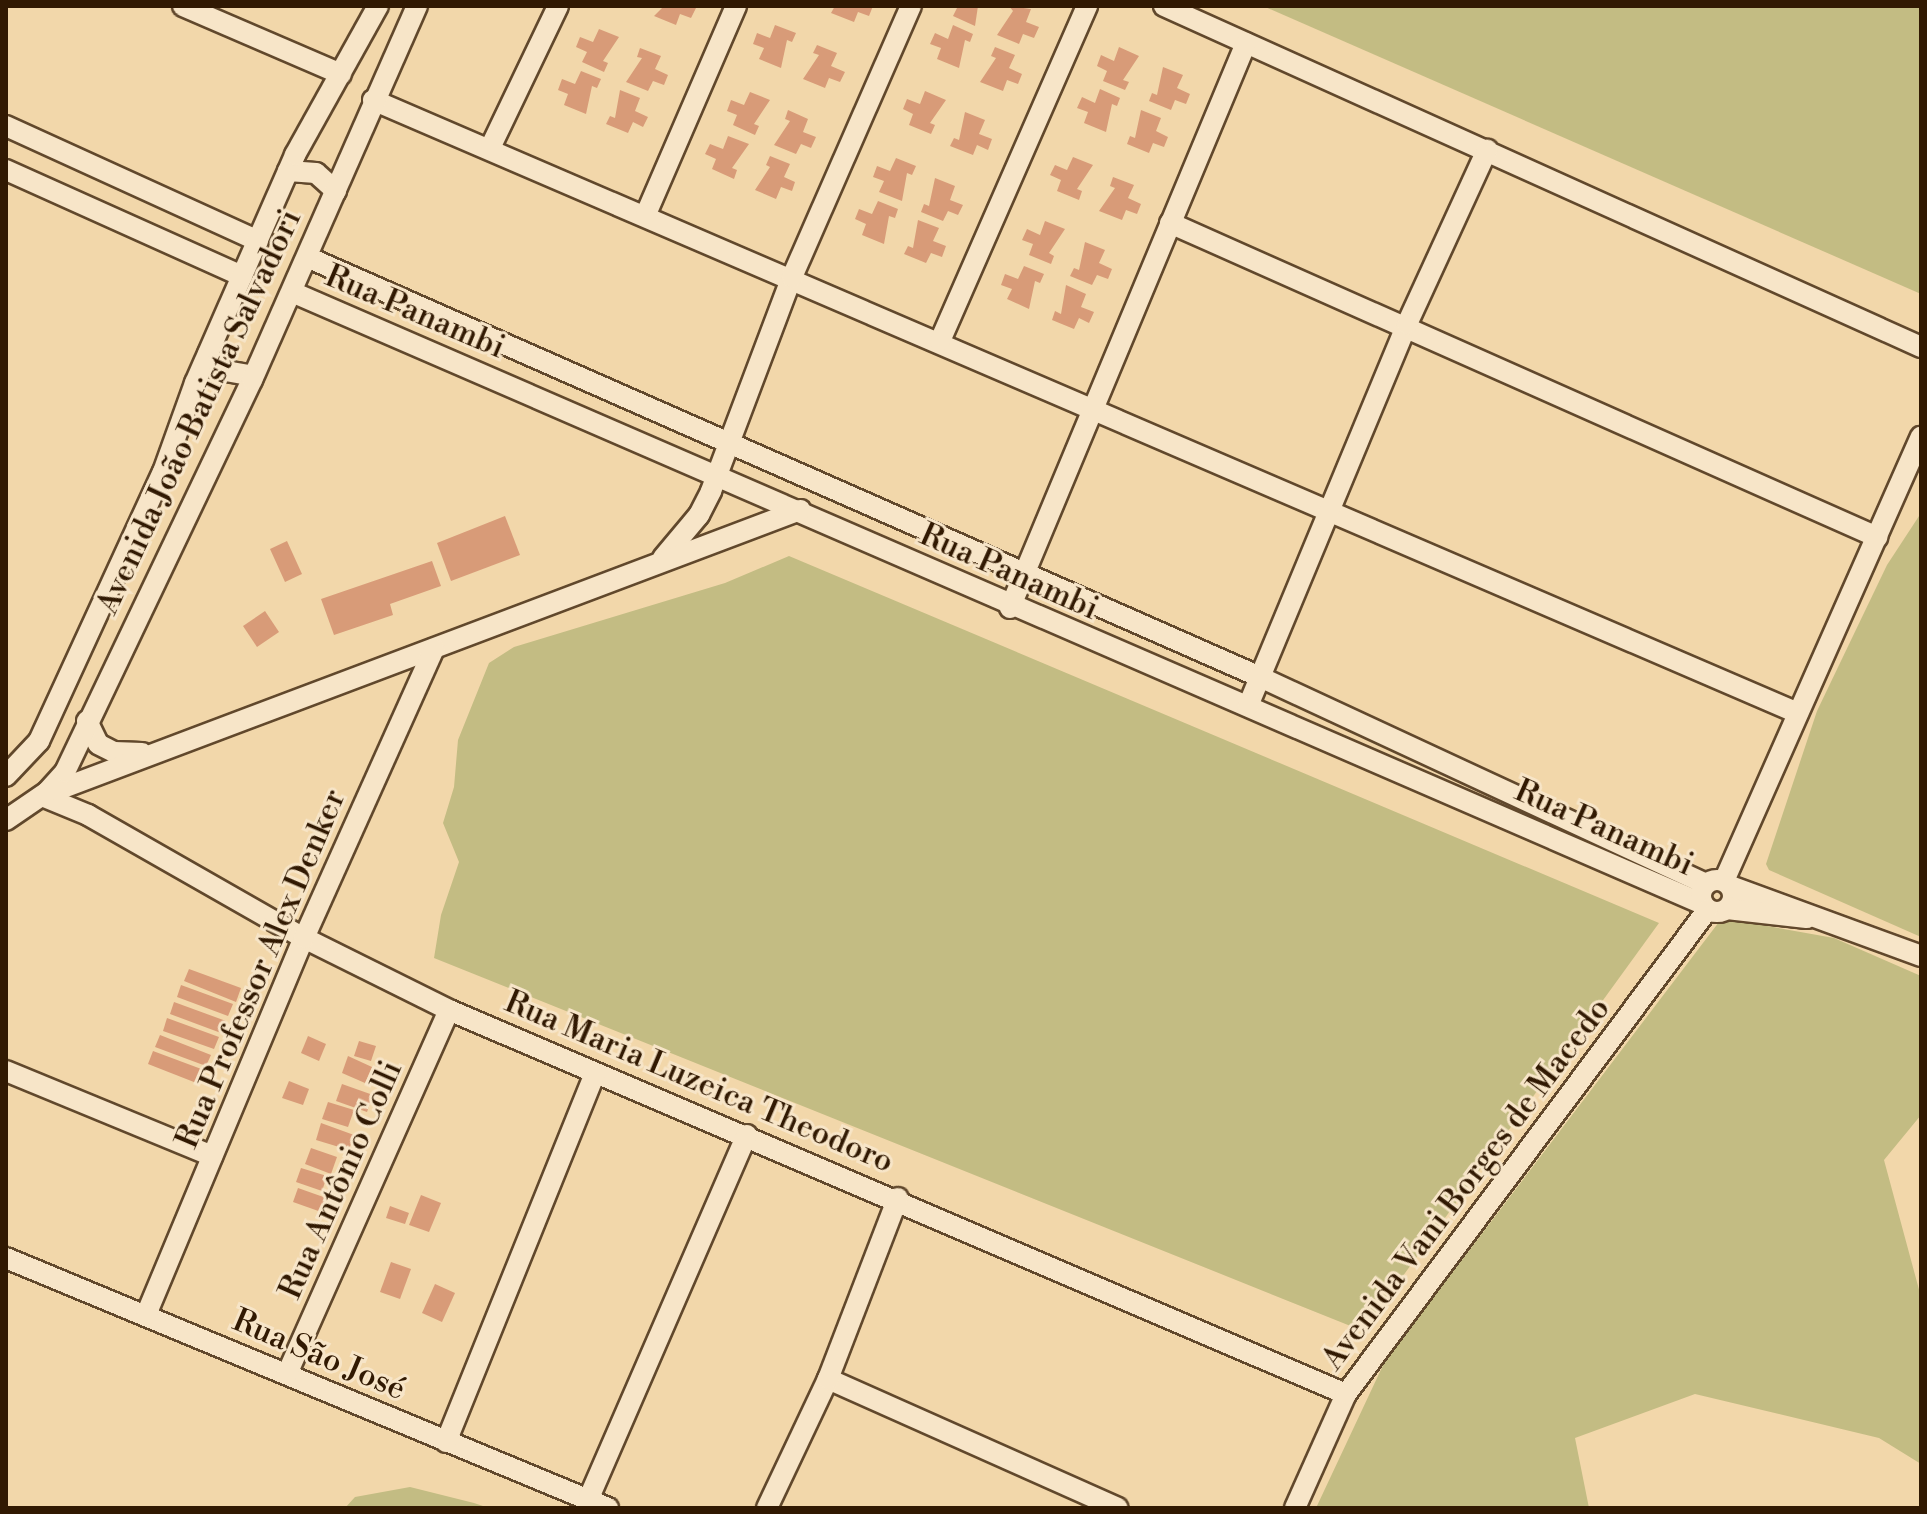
<!DOCTYPE html>
<html>
<head>
<meta charset="utf-8">
<style>
	body { margin:0 }
	#map { position:relative; width:1927px; height:1514px; overflow:hidden; background:#f2d7aa; font-family:"Libre Bodoni",serif }
	div>[style] { position:absolute }
	[style*='--x'] { left:calc(var(--x)*1px); top:calc(var(--y)*1px); width:calc(var(--w)*1px); rotate:calc(var(--a)*1deg) }
	.green>* { inset:0; background:#c3bc83 }
	.building>* { inset:0; background:#d89b78 }
	.roads { filter:drop-shadow(2px 0 #61482c) drop-shadow(-2px 0 #61482c) drop-shadow(0 2px #61482c) drop-shadow(0 -2px #61482c) }
	.street>* { height:20px; margin:-10px; padding:0 10px; transform-origin:10px; border-radius:10px; background:#f7e5c8 }
	.street>.ring { margin:-10px; padding:0; box-sizing:content-box; background:none; border:20px solid #f7e5c8; border-radius:50% }
	span { translate:-50% -50%; white-space:nowrap; text-align:center; line-height:1.15; -webkit-text-stroke:6px #f7e5c8; paint-order:stroke }
	.street-label { font-size:32px; color:#311902 }
	.frame { position:absolute; inset:0; border:8px solid #311902; pointer-events:none }
</style>
</head>
<body>
<div id="map">
	<div class="green">
		<i style="clip-path:polygon(1263px 6px,1921px 6px,1921px 294px)"></i>
		<i style="clip-path:polygon(1921px 513px,1921px 937px,1769px 870px,1766px 864px,1817px 711px,1887px 565px)"></i>
		<i style="clip-path:polygon(789px 556px,1659px 923px,1363px 1331px,434px 958px,441px 915px,459px 862px,443px 823px,454px 787px,458px 740px,489px 663px,514px 647px,725px 583px)"></i>
		<i style="clip-path:polygon(1722px 918px,1834px 938px,1921px 976px,1921px 1115px,1884px 1160px,1921px 1297px,1921px 1464px,1879px 1438px,1695px 1394px,1575px 1438px,1589px 1508px,1316px 1508px,1385px 1361px)"></i>
		<i style="clip-path:polygon(410px 1487px,474px 1503px,489px 1508px,345px 1508px,355px 1497px)"></i>
	</div>
	<div class="building">
		<i style="clip-path:polygon(664px 6px,691px 6px,696px 8px,691px 18px,680px 14px,676px 25px,654px 16px)"></i>
		<i style="clip-path:polygon(835px 6px,840px 7px,873px 6px,869px 16px,858px 12px,854px 22px,831px 13px)"></i>
		<i style="clip-path:polygon(958px 6px,978px 6px,975px 26px,953px 16px)"></i>
		<i style="clip-path:polygon(1009px 6px,1031px 9px,1026px 22px,1039px 27px,1034px 38px,1023px 34px,1019px 44px,997px 35px,1013px 11px)"></i>
		<i style="clip-path:polygon(775px 25px,796px 33px,792px 42px,787px 40px,781px 68px,759px 59px,764px 48px,753px 44px,757px 33px,770px 38px)"></i>
		<i style="clip-path:polygon(953px 25px,973px 34px,970px 42px,965px 40px,959px 68px,937px 59px,941px 48px,930px 44px,935px 33px,948px 39px)"></i>
		<i style="clip-path:polygon(599px 29px,619px 37px,603px 61px,608px 63px,604px 72px,582px 62px,587px 52px,576px 47px,580px 37px,593px 42px)"></i>
		<i style="clip-path:polygon(817px 45px,837px 53px,831px 66px,845px 72px,840px 82px,829px 78px,825px 88px,803px 79px,819px 55px,813px 53px)"></i>
		<i style="clip-path:polygon(995px 47px,1015px 55px,1009px 68px,1022px 74px,1018px 84px,1007px 80px,1003px 91px,980px 82px,996px 58px,991px 56px)"></i>
		<i style="clip-path:polygon(1119px 47px,1139px 56px,1123px 80px,1129px 82px,1125px 90px,1103px 81px,1107px 71px,1097px 66px,1101px 55px,1114px 61px)"></i>
		<i style="clip-path:polygon(640px 48px,661px 56px,655px 69px,668px 75px,664px 85px,653px 81px,648px 91px,626px 82px,642px 58px,637px 57px)"></i>
		<i style="clip-path:polygon(1163px 67px,1183px 75px,1177px 88px,1190px 94px,1186px 104px,1175px 100px,1171px 110px,1149px 101px,1152px 93px,1157px 95px)"></i>
		<i style="clip-path:polygon(581px 71px,601px 79px,597px 88px,592px 86px,586px 114px,564px 105px,568px 94px,558px 90px,562px 79px,575px 84px)"></i>
		<i style="clip-path:polygon(1100px 89px,1120px 98px,1117px 106px,1112px 104px,1106px 132px,1084px 123px,1088px 112px,1077px 108px,1082px 97px,1095px 103px)"></i>
		<i style="clip-path:polygon(620px 90px,640px 98px,635px 111px,648px 117px,643px 127px,633px 122px,628px 133px,606px 124px,610px 116px,615px 118px)"></i>
		<i style="clip-path:polygon(925px 91px,946px 100px,930px 123px,935px 125px,931px 134px,909px 125px,913px 114px,903px 109px,907px 99px,920px 104px)"></i>
		<i style="clip-path:polygon(750px 92px,770px 100px,754px 124px,759px 126px,755px 135px,733px 125px,737px 115px,727px 111px,731px 100px,744px 105px)"></i>
		<i style="clip-path:polygon(788px 110px,808px 119px,803px 132px,816px 137px,811px 148px,801px 144px,796px 154px,774px 145px,790px 121px,785px 119px)"></i>
		<i style="clip-path:polygon(1141px 110px,1161px 118px,1156px 131px,1168px 137px,1164px 147px,1153px 143px,1149px 153px,1127px 144px,1130px 136px,1135px 138px)"></i>
		<i style="clip-path:polygon(965px 112px,985px 120px,979px 134px,992px 139px,988px 150px,977px 145px,973px 155px,950px 146px,954px 138px,959px 140px)"></i>
		<i style="clip-path:polygon(728px 136px,749px 144px,732px 168px,737px 170px,734px 179px,712px 169px,716px 159px,705px 154px,710px 144px,723px 149px)"></i>
		<i style="clip-path:polygon(770px 156px,790px 164px,784px 177px,795px 182px,792px 191px,781px 187px,776px 199px,755px 190px,770px 167px,766px 165px)"></i>
		<i style="clip-path:polygon(1073px 157px,1093px 165px,1077px 189px,1082px 191px,1079px 200px,1057px 191px,1061px 180px,1050px 175px,1055px 165px,1067px 170px)"></i>
		<i style="clip-path:polygon(896px 158px,916px 166px,912px 175px,907px 173px,902px 201px,879px 192px,884px 181px,873px 177px,877px 166px,890px 171px)"></i>
		<i style="clip-path:polygon(1113px 177px,1134px 185px,1128px 198px,1141px 204px,1137px 214px,1126px 210px,1122px 220px,1099px 211px,1115px 188px,1110px 186px)"></i>
		<i style="clip-path:polygon(935px 178px,955px 186px,950px 200px,963px 205px,958px 215px,948px 211px,943px 221px,921px 212px,924px 204px,929px 206px)"></i>
		<i style="clip-path:polygon(878px 201px,898px 209px,895px 218px,889px 216px,884px 244px,862px 235px,866px 224px,855px 219px,859px 209px,872px 214px)"></i>
		<i style="clip-path:polygon(918px 220px,939px 228px,933px 241px,946px 246px,942px 257px,931px 253px,926px 263px,904px 254px,908px 246px,913px 248px)"></i>
		<i style="clip-path:polygon(1045px 221px,1065px 229px,1049px 253px,1054px 256px,1051px 264px,1029px 255px,1033px 244px,1022px 240px,1027px 229px,1040px 235px)"></i>
		<i style="clip-path:polygon(1085px 242px,1105px 250px,1099px 263px,1112px 269px,1108px 279px,1097px 275px,1092px 285px,1070px 276px,1074px 268px,1079px 270px)"></i>
		<i style="clip-path:polygon(1024px 266px,1044px 274px,1040px 283px,1035px 281px,1029px 309px,1007px 299px,1012px 289px,1001px 285px,1005px 274px,1018px 279px)"></i>
		<i style="clip-path:polygon(1066px 285px,1086px 294px,1081px 307px,1094px 312px,1089px 323px,1079px 318px,1074px 329px,1052px 320px,1055px 311px,1061px 314px)"></i>
		<i style="clip-path:polygon(505px 516px,520px 555px,451px 581px,437px 543px)"></i>
		<i style="clip-path:polygon(287px 541px,302px 574px,285px 582px,270px 549px)"></i>
		<i style="clip-path:polygon(432px 561px,441px 586px,390px 604px,393px 615px,334px 635px,321px 599px)"></i>
		<i style="clip-path:polygon(265px 611px,279px 632px,257px 647px,243px 626px)"></i>
		<i style="clip-path:polygon(189px 969px,241px 988px,236px 1002px,184px 981px)"></i>
		<i style="clip-path:polygon(181px 985px,233px 1004px,228px 1016px,177px 997px)"></i>
		<i style="clip-path:polygon(174px 1002px,226px 1021px,221px 1033px,170px 1014px)"></i>
		<i style="clip-path:polygon(167px 1018px,219px 1037px,214px 1049px,163px 1031px)"></i>
		<i style="clip-path:polygon(160px 1035px,211px 1055px,206px 1066px,155px 1047px)"></i>
		<i style="clip-path:polygon(308px 1036px,326px 1044px,319px 1061px,301px 1053px)"></i>
		<i style="clip-path:polygon(359px 1041px,376px 1046px,371px 1061px,354px 1056px)"></i>
		<i style="clip-path:polygon(153px 1051px,204px 1070px,199px 1084px,148px 1064px)"></i>
		<i style="clip-path:polygon(348px 1056px,372px 1067px,365px 1083px,342px 1073px)"></i>
		<i style="clip-path:polygon(289px 1081px,309px 1089px,303px 1105px,282px 1098px)"></i>
		<i style="clip-path:polygon(342px 1084px,373px 1095px,367px 1112px,336px 1101px)"></i>
		<i style="clip-path:polygon(328px 1102px,354px 1110px,348px 1127px,322px 1119px)"></i>
		<i style="clip-path:polygon(321px 1123px,354px 1135px,349px 1150px,316px 1140px)"></i>
		<i style="clip-path:polygon(311px 1148px,337px 1157px,331px 1174px,305px 1164px)"></i>
		<i style="clip-path:polygon(301px 1168px,327px 1176px,322px 1191px,296px 1182px)"></i>
		<i style="clip-path:polygon(298px 1188px,329px 1199px,324px 1213px,293px 1202px)"></i>
		<i style="clip-path:polygon(421px 1195px,441px 1203px,429px 1232px,409px 1225px)"></i>
		<i style="clip-path:polygon(390px 1206px,409px 1213px,405px 1224px,386px 1218px)"></i>
		<i style="clip-path:polygon(391px 1262px,411px 1269px,400px 1299px,380px 1292px)"></i>
		<i style="clip-path:polygon(435px 1284px,455px 1293px,442px 1322px,422px 1313px)"></i>
	</div>
	<div class="roads">
		<div class="street">
			<i style="--x:183;--y:6;--w:172;--a:23.3"></i>
			<i style="--x:1164;--y:6;--w:830;--a:24.25"></i>
			<i style="--x:373;--y:100;--w:1551;--a:23.28"></i>
			<i style="--x:6;--y:126;--w:277;--a:24.5"></i>
			<i style="--x:491;--y:146;--w:155;--a:-64.4"></i>
			<i style="--x:6;--y:170;--w:259;--a:24.2"></i>
			<i style="--x:288;--y:171;--w:28;--a:4"></i>
			<i style="--x:316;--y:173;--w:27;--a:42"></i>
			<i style="--x:646;--y:214;--w:227;--a:-66.6"></i>
			<i style="--x:1170;--y:223;--w:774;--a:23.95"></i>
			<i style="--x:307;--y:257;--w:1041;--a:23.78"></i>
			<i style="--x:1260;--y:677;--w:492;--a:24.9"></i>
			<i style="--x:292;--y:292;--w:1538;--a:23.45"></i>
			<i style="--x:940;--y:341;--w:366;--a:-66.3"></i>
			<i style="--x:208;--y:354;--w:20;--a:53"></i>
			<i style="--x:220;--y:370;--w:34;--a:10"></i>
			<i style="--x:663;--y:558;--w:56;--a:-50.1"></i>
			<i style="--x:699;--y:515;--w:27;--a:-63"></i>
			<i style="--x:711;--y:491;--w:229;--a:-69.3"></i>
			<i style="--x:792;--y:277;--w:296;--a:-66.3"></i>
			<i style="--x:1010;--y:608;--w:612;--a:-67.33"></i>
			<i style="--x:1248;--y:706;--w:414;--a:-67.4"></i>
			<i style="--x:1407;--y:324;--w:192;--a:-65.3"></i>
			<i style="--x:87;--y:721;--w:25;--a:64"></i>
			<i style="--x:98;--y:744;--w:18;--a:27"></i>
			<i style="--x:114;--y:752;--w:28;--a:2"></i>
			<i style="--x:6;--y:776;--w:48;--a:-46.7"></i>
			<i style="--x:39;--y:741;--w:296;--a:-65.3"></i>
			<i style="--x:163;--y:472;--w:95;--a:-70.2"></i>
			<i style="--x:195;--y:383;--w:249;--a:-66.3"></i>
			<i style="--x:295;--y:155;--w:171;--a:-60.9"></i>
			<i style="--x:50;--y:793;--w:802;--a:-20.67"></i>
			<i style="--x:42;--y:796;--w:50;--a:22.4"></i>
			<i style="--x:88;--y:815;--w:249;--a:29.7"></i>
			<i style="--x:304;--y:938;--w:162;--a:26.4"></i>
			<i style="--x:449;--y:1010;--w:976;--a:23.18"></i>
			<i style="--x:6;--y:820;--w:50;--a:-34.3"></i>
			<i style="--x:47;--y:792;--w:27;--a:-48"></i>
			<i style="--x:65;--y:772;--w:434;--a:-64.5"></i>
			<i style="--x:252;--y:380;--w:409;--a:-66.2"></i>
			<i class="ring" style="left:1701px;top:880px;width:12px;height:12px"></i>
			<i style="--x:1724;--y:881;--w:486;--a:-66.1"></i>
			<i style="--x:1730;--y:886;--w:203;--a:20.1"></i>
			<i style="--x:1727;--y:909;--w:80;--a:6.5"></i>
			<i style="--x:6;--y:1071;--w:223;--a:22.4"></i>
			<i style="--x:6;--y:1258;--w:652;--a:22.55"></i>
			<i style="--x:146;--y:1315;--w:409;--a:-67.3"></i>
			<i style="--x:304;--y:938;--w:317;--a:-65.8"></i>
			<i style="--x:287;--y:1374;--w:398;--a:-66"></i>
			<i style="--x:828;--y:1379;--w:317;--a:24"></i>
			<i style="--x:446;--y:1442;--w:398;--a:-68"></i>
			<i style="--x:588;--y:1500;--w:398;--a:-66.5"></i>
			<i style="--x:767;--y:1508;--w:143;--a:-64.7"></i>
			<i style="--x:828;--y:1379;--w:194;--a:-68.9"></i>
			<i style="--x:1295;--y:1508;--w:125;--a:-65.9"></i>
			<i style="--x:1346;--y:1394;--w:605;--a:-53.26"></i>
		</div>
	</div>
	<div class="street-label">
		<span style="left:415px;top:312px;rotate:23deg">Rua Panambi</span>
		<span style="left:199px;top:412px;rotate:-65deg">Avenida João Batista Salvadori</span>
		<span style="left:1009px;top:572px;rotate:24deg">Rua Panambi</span>
		<span style="left:1604px;top:828px;rotate:24deg">Rua Panambi</span>
		<span style="left:261px;top:969px;rotate:-67deg">Rua Professor Alex Denker</span>
		<span style="left:699px;top:1082px;rotate:23deg">Rua Maria Luzeica Theodoro</span>
		<span style="left:341px;top:1180px;rotate:-66deg">Rua Antônio Colli</span>
		<span style="left:1466px;top:1184px;rotate:-53deg">Avenida Vani Borges de Macedo</span>
		<span style="left:319px;top:1355px;rotate:23deg">Rua São José</span>
	</div>
	<div class="frame"></div>
</div>
</body>
</html>
